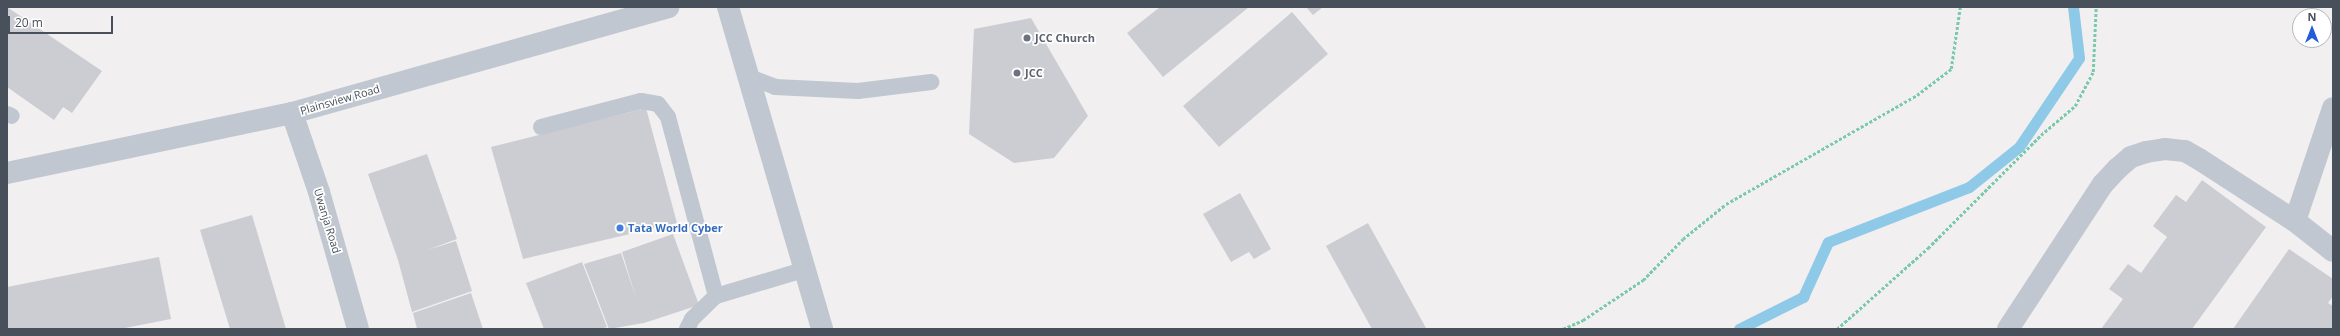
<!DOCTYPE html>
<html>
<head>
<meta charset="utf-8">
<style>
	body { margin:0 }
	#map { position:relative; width:2340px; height:336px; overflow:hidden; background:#f1efef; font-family:"Open Sans",sans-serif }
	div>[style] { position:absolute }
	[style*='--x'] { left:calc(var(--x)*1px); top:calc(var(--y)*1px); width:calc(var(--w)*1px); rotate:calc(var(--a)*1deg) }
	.stream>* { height:11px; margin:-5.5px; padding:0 5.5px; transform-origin:5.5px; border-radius:5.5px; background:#8ecae7 }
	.building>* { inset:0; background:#cccdd3 }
	.path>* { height:2.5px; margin-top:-1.25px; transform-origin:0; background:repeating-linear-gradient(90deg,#79c9ab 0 3px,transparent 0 5px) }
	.lane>* { height:16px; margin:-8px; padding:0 8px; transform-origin:8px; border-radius:8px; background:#c0c7d0 }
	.street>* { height:22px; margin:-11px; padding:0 11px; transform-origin:11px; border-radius:11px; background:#c0c7d0 }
	.dots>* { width:11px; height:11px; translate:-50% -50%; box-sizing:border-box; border:2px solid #fff; border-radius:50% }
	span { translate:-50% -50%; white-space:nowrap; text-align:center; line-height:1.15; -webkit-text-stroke:3.5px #fff; paint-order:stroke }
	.worship-label { font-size:11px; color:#5b616d; font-weight:700 }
	.left { translate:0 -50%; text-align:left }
	.street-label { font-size:11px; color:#48505b }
	.shop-label { font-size:11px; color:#366cbe; font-weight:700 }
	.frame { position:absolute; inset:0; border:8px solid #48505b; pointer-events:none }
	.north { position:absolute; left:2292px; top:8px; width:40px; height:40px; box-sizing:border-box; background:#fff; border:1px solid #b6b9bd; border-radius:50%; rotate:0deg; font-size:11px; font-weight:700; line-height:16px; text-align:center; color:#48505b }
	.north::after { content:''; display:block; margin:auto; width:14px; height:18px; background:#225cd7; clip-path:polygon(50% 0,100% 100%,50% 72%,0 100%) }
	.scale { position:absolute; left:8px; top:16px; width:105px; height:18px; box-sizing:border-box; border:2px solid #48505b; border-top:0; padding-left:5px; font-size:12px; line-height:14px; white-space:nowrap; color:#48505b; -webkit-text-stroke:3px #fff; paint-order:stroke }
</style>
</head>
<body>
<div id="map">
	<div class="stream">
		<i style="--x:1739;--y:329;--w:72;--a:-26.6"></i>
		<i style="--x:1803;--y:297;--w:60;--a:-65.6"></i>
		<i style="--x:1828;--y:242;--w:151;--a:-21.3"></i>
		<i style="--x:1969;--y:187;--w:64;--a:-38.7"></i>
		<i style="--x:2019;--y:147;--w:107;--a:-56"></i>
		<i style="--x:2079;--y:58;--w:51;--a:-96.7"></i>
	</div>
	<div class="building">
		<i style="clip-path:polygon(7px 7px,102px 71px,72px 113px,63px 107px,54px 120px,7px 87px)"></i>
		<i style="clip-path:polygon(1160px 7px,1249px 7px,1163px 77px,1127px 33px)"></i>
		<i style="clip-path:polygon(1306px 7px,1323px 7px,1313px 15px)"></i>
		<i style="clip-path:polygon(1292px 12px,1328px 54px,1219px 147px,1183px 106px)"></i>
		<i style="clip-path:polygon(1031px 18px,1088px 116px,1054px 158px,1014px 163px,969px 134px,974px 29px)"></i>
		<i style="clip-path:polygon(646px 108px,677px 223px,523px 259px,491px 147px)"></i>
		<i style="clip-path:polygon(427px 154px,457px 239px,427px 250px,456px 241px,472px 291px,412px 312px,398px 260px,368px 174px)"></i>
		<i style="clip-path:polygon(2202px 180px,2266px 227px,2192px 329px,2101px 329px,2123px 299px,2109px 289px,2128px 264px,2141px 273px,2167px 237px,2153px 226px,2176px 195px,2186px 202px)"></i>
		<i style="clip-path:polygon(1240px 193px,1271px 249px,1254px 259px,1249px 252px,1231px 262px,1203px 214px)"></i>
		<i style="clip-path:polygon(252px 215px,286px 329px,230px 329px,200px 230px)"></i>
		<i style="clip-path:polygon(1368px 223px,1426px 328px,1372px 329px,1326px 246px)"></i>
		<i style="clip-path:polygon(673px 234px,699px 305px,644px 323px,609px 329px,584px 264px,621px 253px,636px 298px,622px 252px)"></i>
		<i style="clip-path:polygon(2289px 249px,2333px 279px,2333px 296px,2328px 303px,2333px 306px,2333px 329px,2233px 329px)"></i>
		<i style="clip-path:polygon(159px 257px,171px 319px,120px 329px,7px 329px,7px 287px)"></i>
		<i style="clip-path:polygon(582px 262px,607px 327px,601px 329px,544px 329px,526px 283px)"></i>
		<i style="clip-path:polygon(471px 293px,483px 329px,417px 329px,413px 313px)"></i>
	</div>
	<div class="path">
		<i style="--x:1563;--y:329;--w:22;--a:-24"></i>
		<i style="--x:1583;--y:320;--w:72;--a:-33.7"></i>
		<i style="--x:1643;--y:280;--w:57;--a:-45.7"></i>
		<i style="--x:1683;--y:239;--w:55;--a:-39.1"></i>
		<i style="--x:1726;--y:204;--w:220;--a:-29.7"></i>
		<i style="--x:1917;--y:95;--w:43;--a:-37.4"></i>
		<i style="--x:1951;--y:69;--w:63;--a:-81.7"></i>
		<i style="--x:1837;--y:329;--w:122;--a:-41.7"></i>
		<i style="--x:1928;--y:248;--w:160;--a:-45"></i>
		<i style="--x:2041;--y:135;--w:45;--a:-40.5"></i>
		<i style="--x:2075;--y:106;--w:38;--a:-62"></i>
		<i style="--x:2093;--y:72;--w:65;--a:-87.4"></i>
	</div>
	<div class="lane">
		<i style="--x:747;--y:76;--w:30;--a:21"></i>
		<i style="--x:775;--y:87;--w:83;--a:2.8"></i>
		<i style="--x:858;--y:91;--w:74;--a:-7"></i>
		<i style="--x:7;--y:114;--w:5;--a:22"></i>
		<i style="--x:541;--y:127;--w:103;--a:-14.6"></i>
		<i style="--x:641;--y:101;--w:17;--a:10"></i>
		<i style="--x:658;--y:104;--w:16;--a:52"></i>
		<i style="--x:668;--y:117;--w:185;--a:75"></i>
		<i style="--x:716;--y:296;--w:91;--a:-16.6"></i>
		<i style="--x:687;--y:329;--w:11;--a:-63"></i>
		<i style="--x:692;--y:319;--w:33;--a:-44"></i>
	</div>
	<div class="street">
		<i style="--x:728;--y:7;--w:335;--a:73.7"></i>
		<i style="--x:292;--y:113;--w:83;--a:71.1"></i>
		<i style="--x:319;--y:192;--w:142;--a:74.1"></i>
		<i style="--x:7;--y:173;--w:291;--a:-11.9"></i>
		<i style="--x:292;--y:113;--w:391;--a:-15.7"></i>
		<i style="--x:2295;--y:221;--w:119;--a:-71.4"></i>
		<i style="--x:2008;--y:329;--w:173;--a:-56.8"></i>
		<i style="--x:2103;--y:184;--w:21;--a:-47"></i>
		<i style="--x:2117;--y:169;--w:18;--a:-41"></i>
		<i style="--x:2131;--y:157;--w:16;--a:-18"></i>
		<i style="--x:2146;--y:152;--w:19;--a:-9"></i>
		<i style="--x:2165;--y:149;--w:20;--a:6"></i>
		<i style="--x:2185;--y:151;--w:16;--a:30"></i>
		<i style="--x:2199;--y:159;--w:114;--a:32.9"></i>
		<i style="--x:2295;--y:221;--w:48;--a:38.3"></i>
	</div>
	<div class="dots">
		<i style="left:1027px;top:38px;background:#6b7280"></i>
		<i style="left:1017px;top:73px;background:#6b7280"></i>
		<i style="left:620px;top:228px;background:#3f7fe0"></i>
	</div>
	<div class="worship-label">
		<span class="left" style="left:1035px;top:38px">JCC Church</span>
		<span class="left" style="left:1025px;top:73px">JCC</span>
	</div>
	<div class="street-label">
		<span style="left:340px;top:100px;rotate:-16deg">Plainsview Road</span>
		<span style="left:327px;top:221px;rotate:73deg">Uwanja Road</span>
	</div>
	<div class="shop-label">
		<span class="left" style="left:628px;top:228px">Tata World Cyber</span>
	</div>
	<div class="frame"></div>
	<div class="north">N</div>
	<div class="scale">20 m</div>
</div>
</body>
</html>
